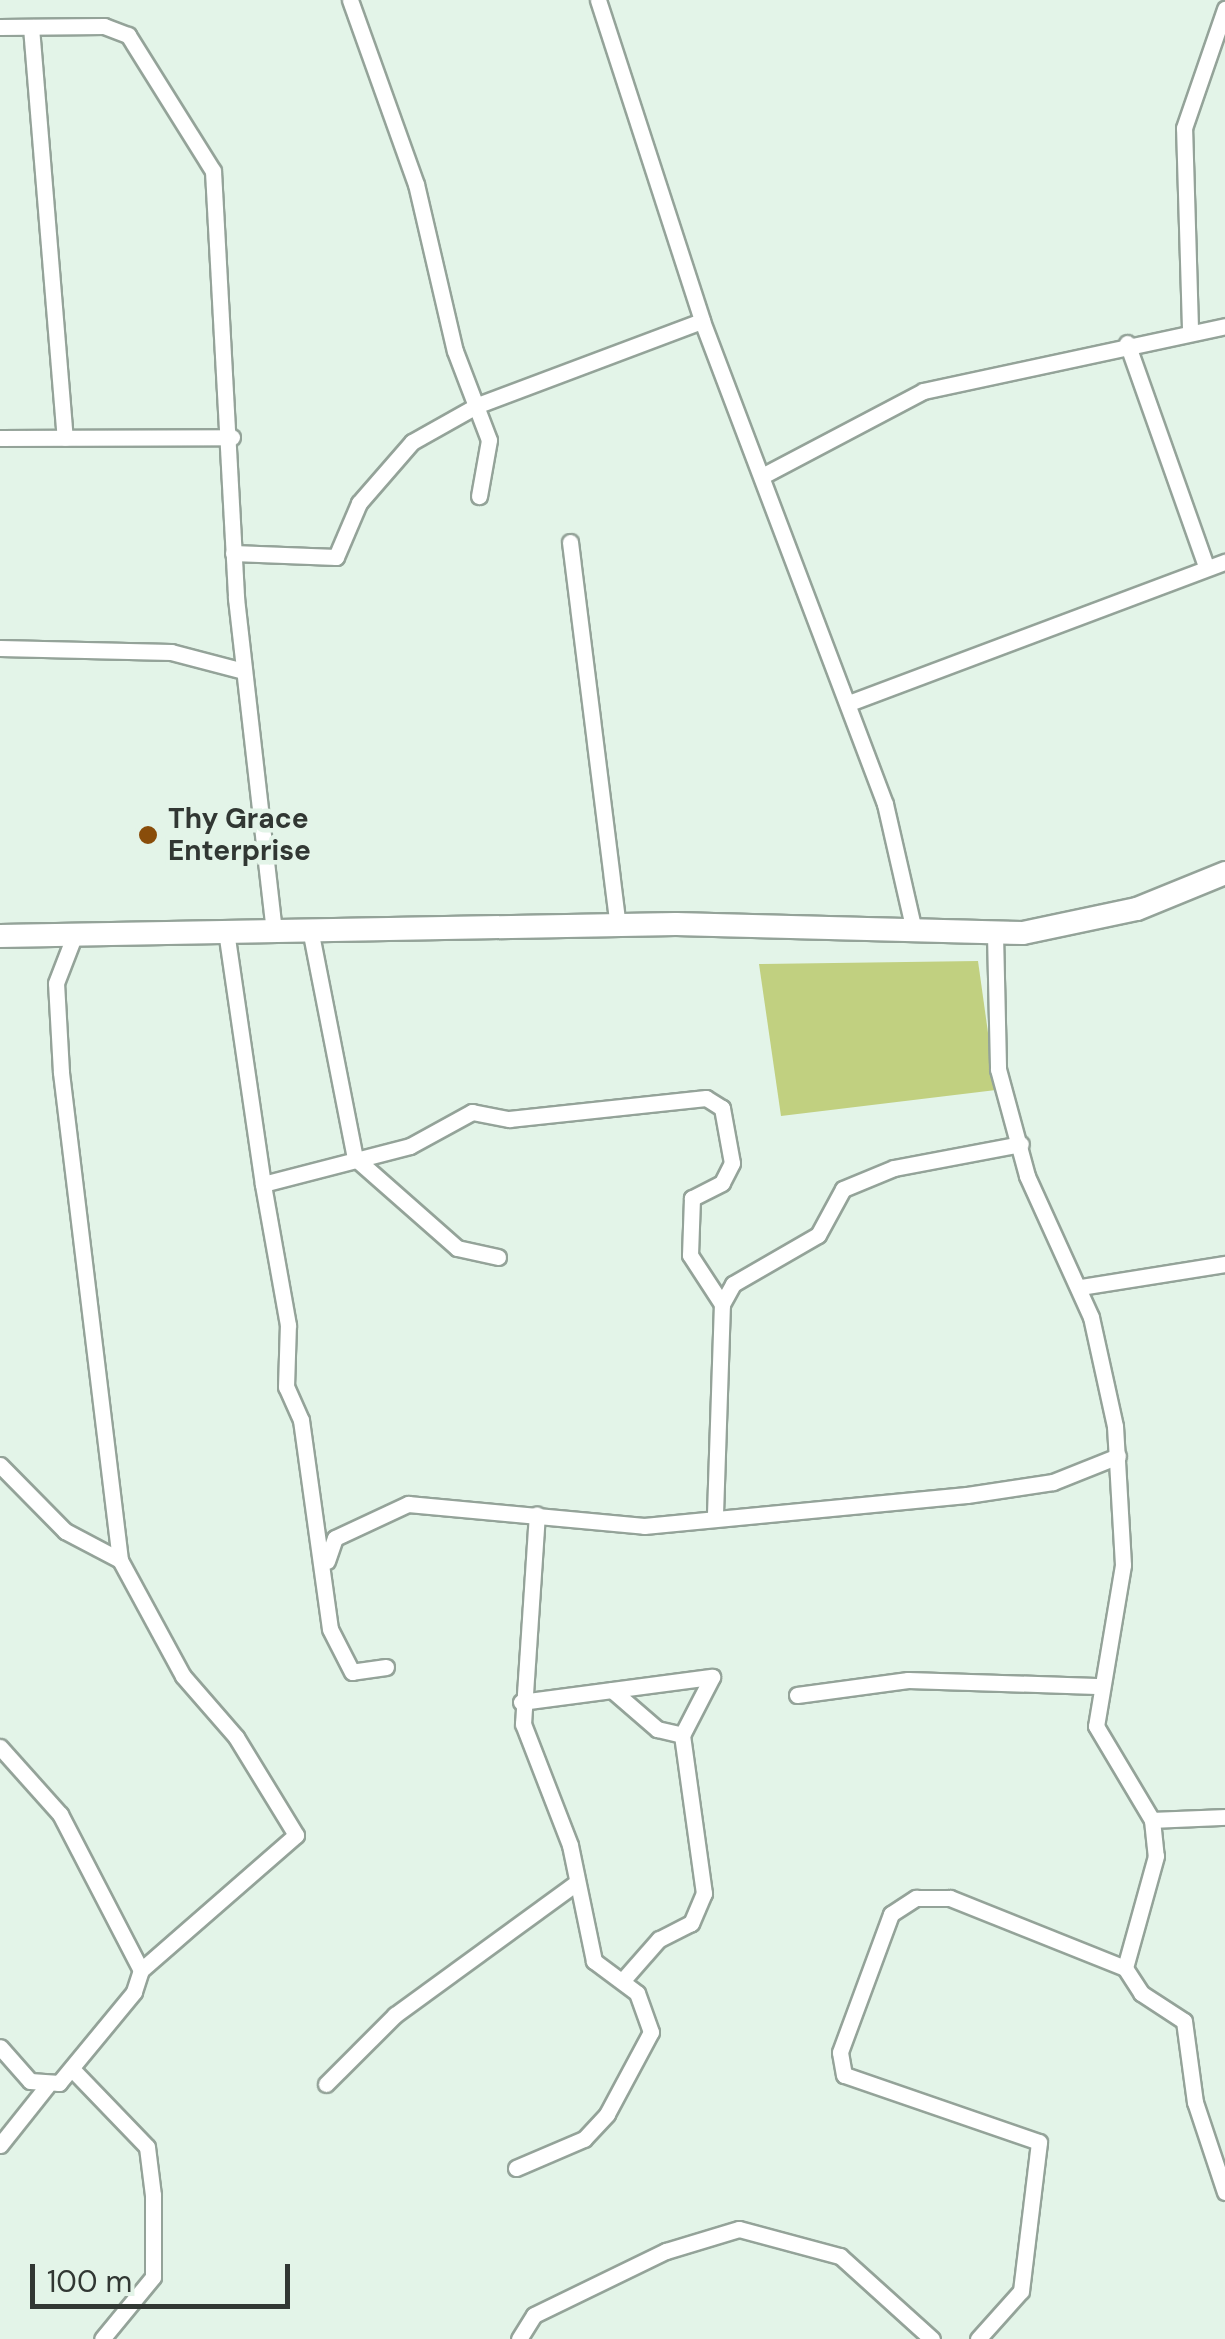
<!DOCTYPE html>
<html>
<head>
<meta charset="utf-8">
<style>
	body { margin:0 }
	#map { position:relative; width:1225px; height:2339px; overflow:hidden; background:#e3f4e8; font-family:"DM Sans",sans-serif }
	div>[style] { position:absolute }
	[style*='--x'] { left:calc(var(--x)*1px); top:calc(var(--y)*1px); width:calc(var(--w)*1px); rotate:calc(var(--a)*1deg) }
	.green>* { inset:0; background:#c1d080 }
	.roads { filter:drop-shadow(2px 0 #94a399) drop-shadow(-2px 0 #94a399) drop-shadow(0 2px #94a399) drop-shadow(0 -2px #94a399) }
	.street>* { height:15px; margin:-7.5px; padding:0 7.5px; transform-origin:7.5px; border-radius:7.5px; background:#fff }
	.secondary>* { height:22px; margin:-11px; padding:0 11px; transform-origin:11px; border-radius:11px; background:#fff }
	.dots>* { width:28px; height:28px; translate:-50% -50%; box-sizing:border-box; border:5px solid #e3f4e8; border-radius:50% }
	span { translate:-50% -50%; white-space:nowrap; text-align:center; line-height:1.15; -webkit-text-stroke:9px #e3f4e8; paint-order:stroke }
	.poi-label { font-size:28px; color:#313733; font-weight:700 }
	.left { translate:0 -50%; text-align:left }
	.scale { position:absolute; left:30px; top:2264px; width:260px; height:45px; box-sizing:border-box; border:5px solid #313733; border-top:0; padding-left:12px; font-size:30px; line-height:35px; white-space:nowrap; color:#313733; -webkit-text-stroke:8px #e3f4e8; paint-order:stroke }
</style>
</head>
<body>
<div id="map">
	<div class="green">
		<i style="clip-path:polygon(978px 961px,996px 1090px,781px 1116px,759px 964px)"></i>
	</div>
	<div class="roads">
		<div class="street">
			<i style="--x:350;--y:0;--w:195;--a:70.3"></i>
			<i style="--x:416;--y:184;--w:171;--a:76.9"></i>
			<i style="--x:455;--y:351;--w:95;--a:69.1"></i>
			<i style="--x:489;--y:440;--w:57;--a:100.1"></i>
			<i style="--x:598;--y:0;--w:337;--a:72"></i>
			<i style="--x:702;--y:321;--w:517;--a:69.25"></i>
			<i style="--x:885;--y:804;--w:130;--a:77.1"></i>
			<i style="--x:0;--y:27;--w:104;--a:-0.6"></i>
			<i style="--x:104;--y:26;--w:26;--a:21"></i>
			<i style="--x:128;--y:35;--w:160;--a:58"></i>
			<i style="--x:213;--y:171;--w:428;--a:86.9"></i>
			<i style="--x:236;--y:598;--w:334;--a:83.5"></i>
			<i style="--x:31;--y:27;--w:412;--a:85.3"></i>
			<i style="--x:1190;--y:328;--w:200;--a:-91.7"></i>
			<i style="--x:1184;--y:128;--w:126;--a:-71"></i>
			<i style="--x:1127;--y:343;--w:237;--a:70.5"></i>
			<i style="--x:0;--y:438;--w:232;--a:-0.2"></i>
			<i style="--x:764;--y:475;--w:180;--a:-27.8"></i>
			<i style="--x:923;--y:391;--w:309;--a:-12.1"></i>
			<i style="--x:570;--y:542;--w:386;--a:82.9"></i>
			<i style="--x:233;--y:553;--w:103;--a:2.2"></i>
			<i style="--x:336;--y:557;--w:59;--a:-66.9"></i>
			<i style="--x:359;--y:503;--w:81;--a:-49"></i>
			<i style="--x:412;--y:442;--w:76;--a:-29.3"></i>
			<i style="--x:478;--y:405;--w:239;--a:-20.6"></i>
			<i style="--x:0;--y:648;--w:171;--a:1.3"></i>
			<i style="--x:171;--y:652;--w:75;--a:14.6"></i>
			<i style="--x:849;--y:703;--w:402;--a:-20.6"></i>
			<i style="--x:310;--y:929;--w:233;--a:78.9"></i>
			<i style="--x:355;--y:1158;--w:136;--a:41.4"></i>
			<i style="--x:457;--y:1248;--w:42;--a:12.4"></i>
			<i style="--x:226;--y:931;--w:256;--a:81.7"></i>
			<i style="--x:995;--y:934;--w:135;--a:88.7"></i>
			<i style="--x:998;--y:1069;--w:111;--a:74.8"></i>
			<i style="--x:1027;--y:1176;--w:155;--a:65.6"></i>
			<i style="--x:1091;--y:1317;--w:112;--a:77.6"></i>
			<i style="--x:1115;--y:1426;--w:139;--a:86.7"></i>
			<i style="--x:1123;--y:1565;--w:163;--a:99.5"></i>
			<i style="--x:1096;--y:1726;--w:109;--a:59.2"></i>
			<i style="--x:1152;--y:1820;--w:36;--a:84"></i>
			<i style="--x:1156;--y:1856;--w:116;--a:105.5"></i>
			<i style="--x:1125;--y:1968;--w:30;--a:57"></i>
			<i style="--x:1141;--y:1993;--w:51;--a:33.1"></i>
			<i style="--x:1184;--y:2021;--w:82;--a:82.3"></i>
			<i style="--x:1195;--y:2102;--w:95;--a:71.6"></i>
			<i style="--x:1081;--y:1287;--w:146;--a:-9.1"></i>
			<i style="--x:0;--y:1465;--w:93;--a:45.4"></i>
			<i style="--x:65;--y:1531;--w:62;--a:27.8"></i>
			<i style="--x:120;--y:1560;--w:492;--a:-96.9"></i>
			<i style="--x:61;--y:1072;--w:89;--a:-93.2"></i>
			<i style="--x:56;--y:983;--w:53;--a:-68.8"></i>
			<i style="--x:715;--y:1514;--w:210;--a:-88.1"></i>
			<i style="--x:722;--y:1304;--w:23;--a:-61"></i>
			<i style="--x:733;--y:1284;--w:98;--a:-30"></i>
			<i style="--x:818;--y:1235;--w:52;--a:-61.5"></i>
			<i style="--x:843;--y:1189;--w:55;--a:-22.4"></i>
			<i style="--x:894;--y:1168;--w:129;--a:-10.7"></i>
			<i style="--x:120;--y:1560;--w:132;--a:61.5"></i>
			<i style="--x:183;--y:1676;--w:81;--a:49"></i>
			<i style="--x:236;--y:1737;--w:115;--a:58.5"></i>
			<i style="--x:296;--y:1835;--w:206;--a:138.9"></i>
			<i style="--x:327;--y:1561;--w:24;--a:-71"></i>
			<i style="--x:335;--y:1538;--w:81;--a:-25"></i>
			<i style="--x:408;--y:1504;--w:237;--a:5.3"></i>
			<i style="--x:644;--y:1526;--w:324;--a:-5.5"></i>
			<i style="--x:967;--y:1495;--w:87;--a:-8.6"></i>
			<i style="--x:1053;--y:1482;--w:70;--a:-21.8"></i>
			<i style="--x:386;--y:1667;--w:34;--a:172"></i>
			<i style="--x:352;--y:1672;--w:48;--a:-117.1"></i>
			<i style="--x:330;--y:1629;--w:211;--a:-97.9"></i>
			<i style="--x:301;--y:1420;--w:36;--a:-114"></i>
			<i style="--x:286;--y:1387;--w:62;--a:-88.2"></i>
			<i style="--x:288;--y:1325;--w:143;--a:-100.1"></i>
			<i style="--x:263;--y:1184;--w:152;--a:-14.5"></i>
			<i style="--x:410;--y:1146;--w:71;--a:-28.7"></i>
			<i style="--x:472;--y:1112;--w:38;--a:11"></i>
			<i style="--x:509;--y:1119;--w:198;--a:-6.1"></i>
			<i style="--x:706;--y:1098;--w:19;--a:32"></i>
			<i style="--x:722;--y:1108;--w:56;--a:79.7"></i>
			<i style="--x:732;--y:1163;--w:22;--a:117"></i>
			<i style="--x:722;--y:1183;--w:34;--a:153"></i>
			<i style="--x:692;--y:1198;--w:57;--a:92"></i>
			<i style="--x:690;--y:1255;--w:59;--a:56.9"></i>
			<i style="--x:612;--y:1690;--w:60;--a:40.9"></i>
			<i style="--x:657;--y:1729;--w:26;--a:13"></i>
			<i style="--x:797;--y:1695;--w:112;--a:-7.7"></i>
			<i style="--x:908;--y:1680;--w:188;--a:1.8"></i>
			<i style="--x:521;--y:1702;--w:193;--a:-7.5"></i>
			<i style="--x:712;--y:1677;--w:65;--a:117.3"></i>
			<i style="--x:682;--y:1735;--w:160;--a:82.1"></i>
			<i style="--x:704;--y:1893;--w:33;--a:113"></i>
			<i style="--x:691;--y:1923;--w:36;--a:153"></i>
			<i style="--x:659;--y:1939;--w:55;--a:131.3"></i>
			<i style="--x:0;--y:1747;--w:90;--a:48.2"></i>
			<i style="--x:60;--y:1814;--w:176;--a:62.6"></i>
			<i style="--x:141;--y:1970;--w:23;--a:108"></i>
			<i style="--x:134;--y:1992;--w:118;--a:129.5"></i>
			<i style="--x:59;--y:2083;--w:29;--a:-176"></i>
			<i style="--x:30;--y:2081;--w:45;--a:-131.4"></i>
			<i style="--x:1152;--y:1820;--w:73;--a:-2.4"></i>
			<i style="--x:72;--y:2069;--w:108;--a:46.1"></i>
			<i style="--x:147;--y:2147;--w:48;--a:82.9"></i>
			<i style="--x:153;--y:2195;--w:82;--a:90"></i>
			<i style="--x:153;--y:2277;--w:80;--a:129.4"></i>
			<i style="--x:326;--y:2084;--w:98;--a:-45"></i>
			<i style="--x:395;--y:2015;--w:224;--a:-36.1"></i>
			<i style="--x:0;--y:2145;--w:75;--a:-51.5"></i>
			<i style="--x:516;--y:2168;--w:74;--a:-23.1"></i>
			<i style="--x:584;--y:2139;--w:34;--a:-47"></i>
			<i style="--x:607;--y:2114;--w:93;--a:-61.8"></i>
			<i style="--x:651;--y:2032;--w:41;--a:-109.7"></i>
			<i style="--x:637;--y:1993;--w:54;--a:-143.3"></i>
			<i style="--x:594;--y:1961;--w:118;--a:-101.7"></i>
			<i style="--x:570;--y:1845;--w:130;--a:-111.2"></i>
			<i style="--x:523;--y:1724;--w:210;--a:-86.2"></i>
			<i style="--x:519;--y:2339;--w:28;--a:-58"></i>
			<i style="--x:534;--y:2315;--w:147;--a:-25.9"></i>
			<i style="--x:666;--y:2251;--w:76;--a:-16.8"></i>
			<i style="--x:739;--y:2229;--w:105;--a:15"></i>
			<i style="--x:840;--y:2256;--w:124;--a:42.1"></i>
			<i style="--x:978;--y:2339;--w:64;--a:-48.1"></i>
			<i style="--x:1021;--y:2291;--w:150;--a:-83.1"></i>
			<i style="--x:1039;--y:2142;--w:206;--a:-161"></i>
			<i style="--x:844;--y:2075;--w:23;--a:-100"></i>
			<i style="--x:840;--y:2052;--w:147;--a:-69.7"></i>
			<i style="--x:891;--y:1914;--w:30;--a:-33"></i>
			<i style="--x:916;--y:1898;--w:34;--a:0"></i>
			<i style="--x:950;--y:1898;--w:188;--a:21.8"></i>
		</div>
		<div class="secondary">
			<i style="--x:0;--y:936;--w:676;--a:-1.02"></i>
			<i style="--x:676;--y:924;--w:347;--a:1.5"></i>
			<i style="--x:1023;--y:933;--w:116;--a:-11.9"></i>
			<i style="--x:1137;--y:909;--w:95;--a:-22.2"></i>
		</div>
	</div>
	<div class="dots">
		<i style="left:148px;top:835px;background:#894d0a"></i>
	</div>
	<div class="poi-label">
		<span class="left" style="left:168px;top:835px">Thy Grace<br>Enterprise</span>
	</div>
	<div class="scale">100 m</div>
</div>
</body>
</html>
